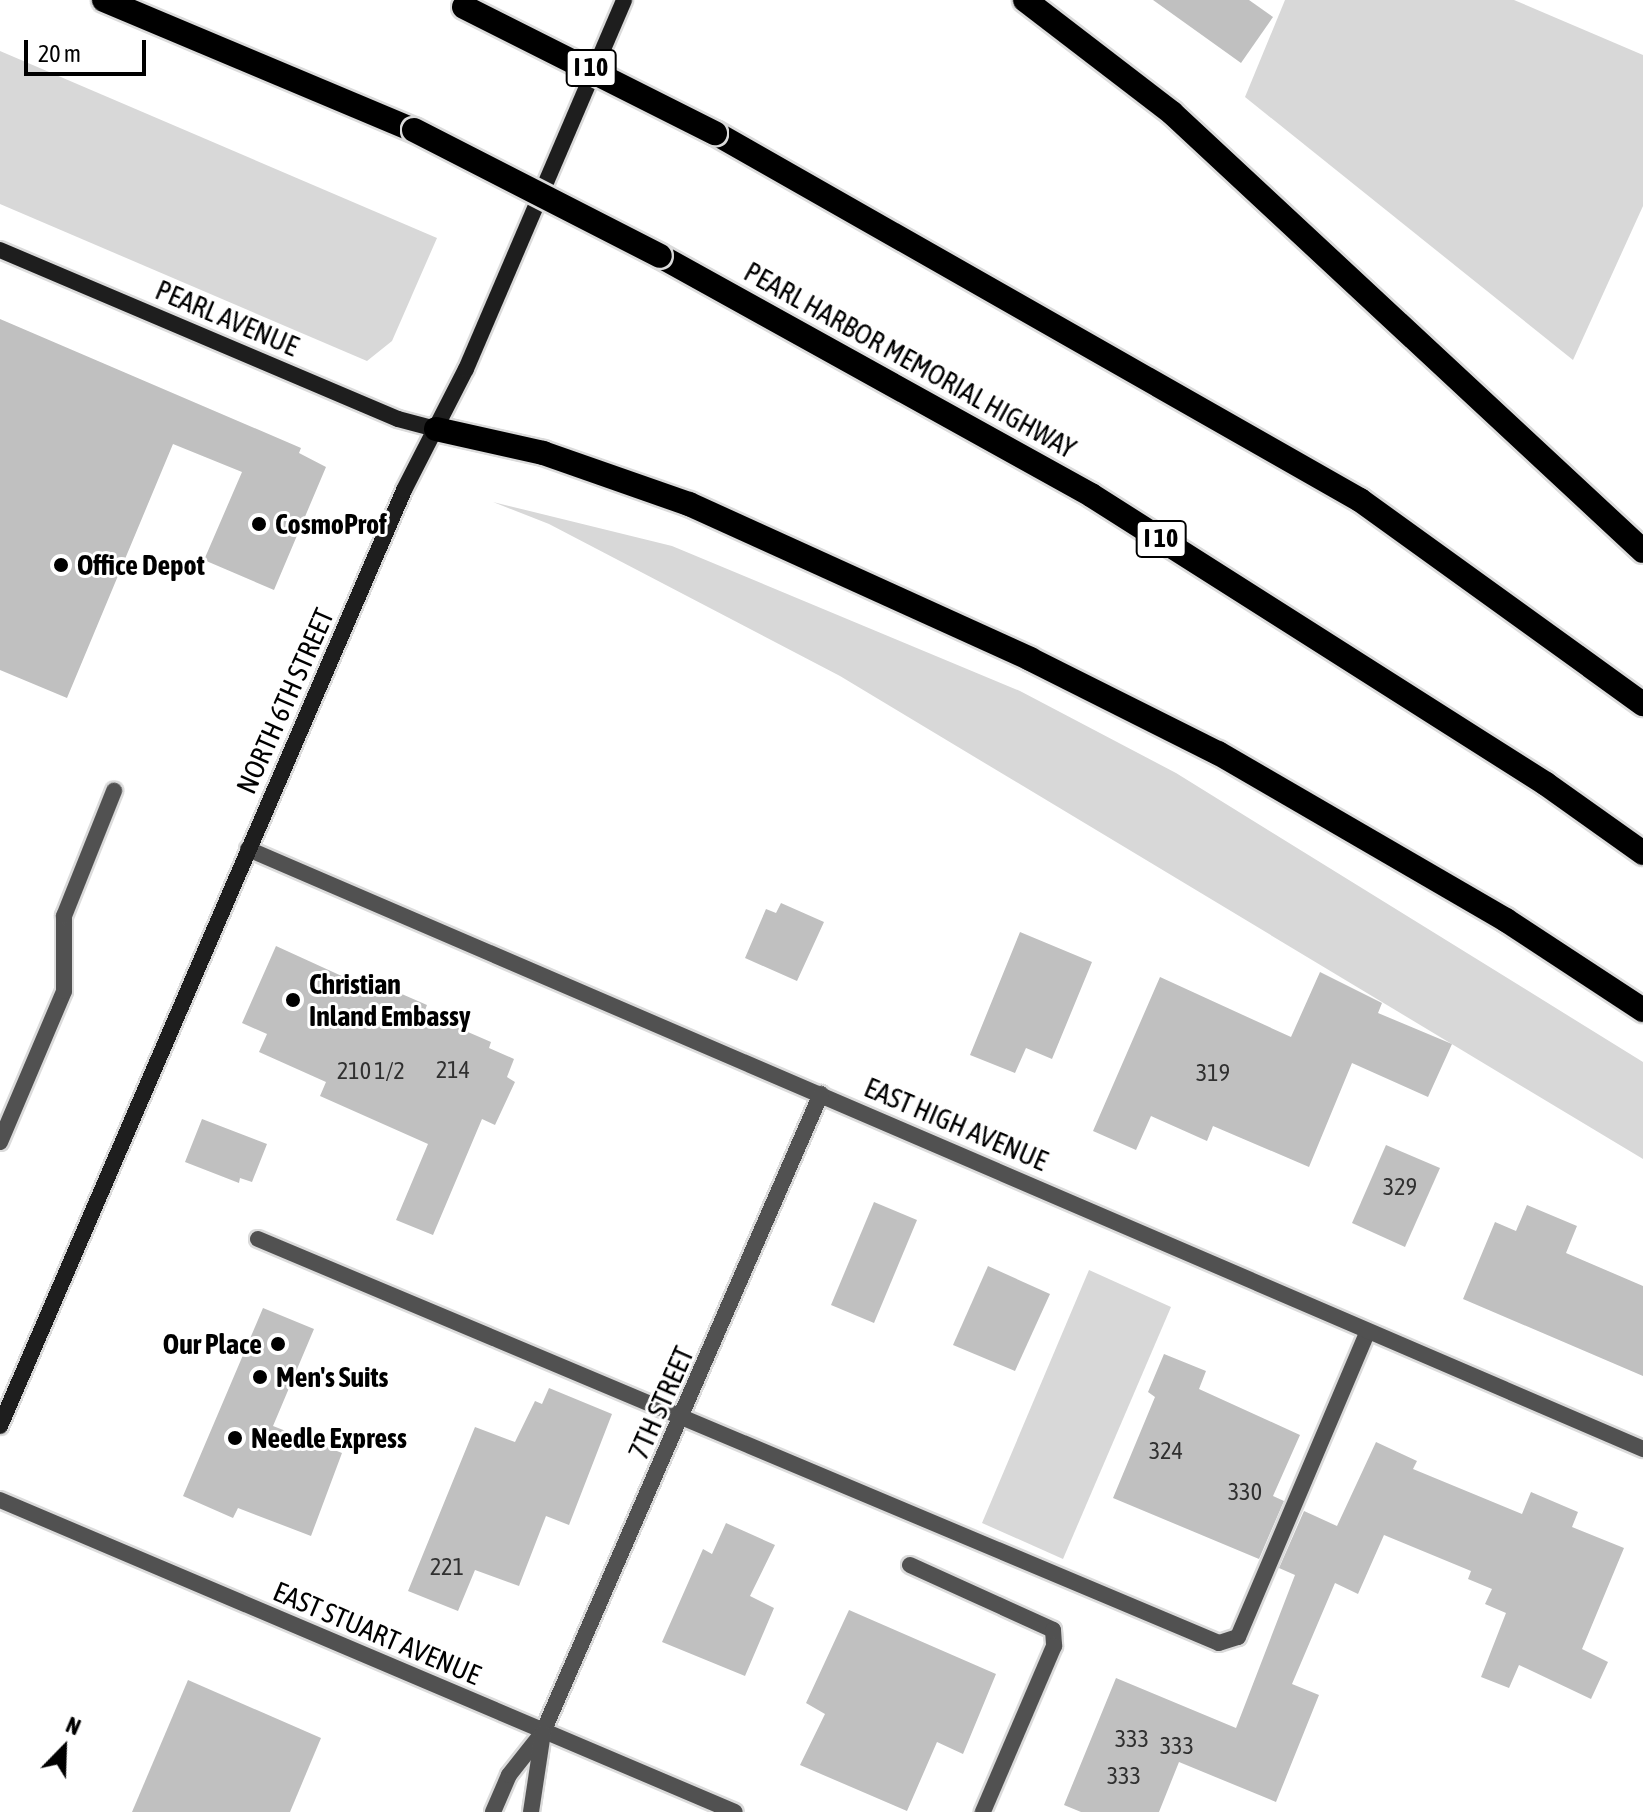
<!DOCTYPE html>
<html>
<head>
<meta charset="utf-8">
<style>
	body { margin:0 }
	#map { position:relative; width:1643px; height:1812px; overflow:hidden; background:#fff; font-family:"Asap Condensed",sans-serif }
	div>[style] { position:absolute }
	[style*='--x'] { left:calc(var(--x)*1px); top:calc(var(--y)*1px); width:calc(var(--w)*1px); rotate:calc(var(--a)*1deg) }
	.green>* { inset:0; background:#d8d8d8 }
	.building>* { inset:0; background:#c0c0c0 }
	.roads { filter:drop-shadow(2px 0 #dbdbdb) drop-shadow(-2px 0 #dbdbdb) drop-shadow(0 2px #dbdbdb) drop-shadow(0 -2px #dbdbdb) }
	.service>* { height:16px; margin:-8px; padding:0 8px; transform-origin:8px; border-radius:8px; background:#515151 }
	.minor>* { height:16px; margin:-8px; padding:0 8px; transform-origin:8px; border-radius:8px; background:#515151 }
	.secondary>* { height:16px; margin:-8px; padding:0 8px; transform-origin:8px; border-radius:8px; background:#1e1e1e }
	.motorway>* { height:24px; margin:-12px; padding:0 12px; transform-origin:12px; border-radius:12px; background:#000 }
	.bridges { filter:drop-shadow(2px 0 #dbdbdb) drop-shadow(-2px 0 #dbdbdb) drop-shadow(0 2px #dbdbdb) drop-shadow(0 -2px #dbdbdb) }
	.motorway-bridge>* { height:24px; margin:-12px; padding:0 12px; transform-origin:12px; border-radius:12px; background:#000 }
	.dots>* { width:22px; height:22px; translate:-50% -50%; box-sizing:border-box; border:4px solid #fff; border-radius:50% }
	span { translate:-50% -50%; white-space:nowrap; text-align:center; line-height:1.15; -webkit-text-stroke:6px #fff; paint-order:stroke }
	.number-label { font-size:24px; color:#303030 }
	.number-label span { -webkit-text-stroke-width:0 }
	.shield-label span { padding:2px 6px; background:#fff; border:2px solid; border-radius:6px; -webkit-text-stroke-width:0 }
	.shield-label { font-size:26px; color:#000; font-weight:700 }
	.street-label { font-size:28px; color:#000 }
	.poi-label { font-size:28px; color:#000; font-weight:700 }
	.left { translate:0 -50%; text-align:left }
	.right { translate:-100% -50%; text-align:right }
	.north { position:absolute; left:24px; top:1708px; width:80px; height:80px; -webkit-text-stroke:6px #fff; paint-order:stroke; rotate:23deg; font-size:22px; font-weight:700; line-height:32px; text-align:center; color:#000 }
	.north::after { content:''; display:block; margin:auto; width:28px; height:36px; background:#000; clip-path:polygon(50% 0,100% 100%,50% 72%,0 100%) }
	.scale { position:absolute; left:24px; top:40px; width:122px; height:36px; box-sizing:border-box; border:4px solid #000; border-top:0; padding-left:10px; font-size:24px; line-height:28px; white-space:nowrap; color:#000; -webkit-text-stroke:6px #fff; paint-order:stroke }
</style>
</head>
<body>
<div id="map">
	<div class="green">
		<i style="clip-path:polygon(1285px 0,1514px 0,1643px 55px,1643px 206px,1573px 360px,1245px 97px)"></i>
		<i style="clip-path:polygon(0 51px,437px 238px,392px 341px,367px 361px,0 204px)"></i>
		<i style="clip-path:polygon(493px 502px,672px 546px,1020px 691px,1176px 773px,1643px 1062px,1643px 1159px,840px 676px,549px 524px)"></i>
		<i style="clip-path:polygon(1089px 1270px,1171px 1307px,1063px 1559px,982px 1523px)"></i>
	</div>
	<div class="building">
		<i style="clip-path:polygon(1153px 0,1249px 0,1273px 17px,1241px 63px)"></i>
		<i style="clip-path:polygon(0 319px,301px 448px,299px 453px,326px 467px,274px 590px,204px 560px,242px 472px,173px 444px,67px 698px,0 670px)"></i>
		<i style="clip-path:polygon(781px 903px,824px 922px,797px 981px,745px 958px,766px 909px,776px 913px)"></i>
		<i style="clip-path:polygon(1020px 932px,1092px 962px,1052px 1059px,1026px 1048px,1015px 1073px,970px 1055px)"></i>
		<i style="clip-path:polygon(276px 946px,368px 988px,372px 981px,427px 1005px,424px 1013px,491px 1042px,489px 1048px,514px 1059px,507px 1077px,515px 1082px,495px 1125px,482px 1119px,433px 1235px,396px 1220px,428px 1144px,320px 1096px,326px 1082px,259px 1052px,267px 1034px,242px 1023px)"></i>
		<i style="clip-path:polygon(1320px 972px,1382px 1003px,1378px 1013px,1452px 1044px,1428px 1097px,1352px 1063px,1309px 1167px,1213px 1126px,1207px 1141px,1151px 1116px,1136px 1150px,1093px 1131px,1160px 977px,1291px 1037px)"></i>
		<i style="clip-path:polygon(202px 1119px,267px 1144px,252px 1182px,240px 1178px,239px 1183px,185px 1162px)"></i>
		<i style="clip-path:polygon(1386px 1145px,1440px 1168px,1405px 1247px,1352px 1223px)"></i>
		<i style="clip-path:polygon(874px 1202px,917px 1220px,874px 1323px,831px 1305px)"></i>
		<i style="clip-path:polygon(1527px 1205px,1577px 1226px,1566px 1253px,1643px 1286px,1643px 1376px,1463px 1299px,1495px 1222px,1516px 1231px)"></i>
		<i style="clip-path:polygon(988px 1266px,1050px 1294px,1015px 1371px,953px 1345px)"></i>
		<i style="clip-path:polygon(263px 1308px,314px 1329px,273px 1426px,342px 1453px,311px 1536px,238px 1508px,233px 1518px,183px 1496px)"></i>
		<i style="clip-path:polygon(1164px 1354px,1206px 1371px,1199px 1389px,1300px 1435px,1273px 1496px,1284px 1501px,1259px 1559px,1113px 1498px,1155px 1397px,1148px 1392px)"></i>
		<i style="clip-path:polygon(549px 1388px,612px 1414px,569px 1525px,546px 1516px,519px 1586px,475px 1570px,458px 1611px,408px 1591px,475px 1427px,515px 1442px,535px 1401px,542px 1404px)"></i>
		<i style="clip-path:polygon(1376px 1442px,1417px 1461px,1413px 1469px,1522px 1514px,1531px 1492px,1578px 1512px,1572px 1527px,1624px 1548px,1582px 1649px,1608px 1662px,1591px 1699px,1519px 1665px,1509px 1688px,1481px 1677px,1506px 1613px,1485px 1604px,1492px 1589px,1468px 1579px,1471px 1571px,1384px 1535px,1358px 1594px,1335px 1583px,1292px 1684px,1319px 1695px,1276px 1802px,1179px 1762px,1159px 1812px,1081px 1812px,1064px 1805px,1116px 1678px,1236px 1728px,1295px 1575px,1279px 1568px,1304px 1511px,1337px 1526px)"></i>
		<i style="clip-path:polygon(726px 1523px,775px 1545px,750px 1596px,774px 1608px,745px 1676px,662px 1642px,703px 1549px,712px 1554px)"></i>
		<i style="clip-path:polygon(849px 1610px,996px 1674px,963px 1754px,937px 1742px,907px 1811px,800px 1765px,825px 1714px,806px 1703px)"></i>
		<i style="clip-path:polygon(188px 1680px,321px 1738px,290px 1812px,132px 1812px)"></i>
	</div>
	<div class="roads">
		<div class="service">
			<i style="--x:0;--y:1142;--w:164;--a:-67"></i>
			<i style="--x:64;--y:991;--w:75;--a:-90"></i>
			<i style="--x:64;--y:916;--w:135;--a:-68.2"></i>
			<i style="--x:258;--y:1239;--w:1042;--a:22.8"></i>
			<i style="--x:1219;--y:1643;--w:20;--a:-18"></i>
			<i style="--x:1238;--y:1637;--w:332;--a:-67"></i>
			<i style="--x:910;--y:1565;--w:157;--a:24.4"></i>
			<i style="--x:1053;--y:1630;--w:16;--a:86"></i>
			<i style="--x:1054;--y:1646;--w:181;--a:113.2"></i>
		</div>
		<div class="minor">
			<i style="--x:248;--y:849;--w:1519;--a:23.27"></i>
			<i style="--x:0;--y:1500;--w:798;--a:23"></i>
			<i style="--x:493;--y:1812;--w:40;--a:-66.6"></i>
			<i style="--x:509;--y:1775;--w:55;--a:-51.7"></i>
			<i style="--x:543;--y:1732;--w:696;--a:-66.46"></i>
			<i style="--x:531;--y:1812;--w:80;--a:-81.4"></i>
		</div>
		<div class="secondary">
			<i style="--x:0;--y:250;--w:432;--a:23"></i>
			<i style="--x:398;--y:419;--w:39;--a:15"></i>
			<i style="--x:0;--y:1426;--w:1019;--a:-66.65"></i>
			<i style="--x:404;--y:490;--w:136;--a:-62.9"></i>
			<i style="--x:466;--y:369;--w:401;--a:-66.8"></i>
		</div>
		<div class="motorway">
			<i style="--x:104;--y:0;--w:336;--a:22.8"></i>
			<i style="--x:1025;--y:0;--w:185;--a:37.5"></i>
			<i style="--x:1172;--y:113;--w:643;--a:42.92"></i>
			<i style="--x:715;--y:133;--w:742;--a:29.64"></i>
			<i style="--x:1360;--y:500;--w:349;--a:35.8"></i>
			<i style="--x:660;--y:256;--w:493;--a:29"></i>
			<i style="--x:1091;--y:495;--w:539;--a:32.42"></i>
			<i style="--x:1546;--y:784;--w:119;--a:35.4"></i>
			<i style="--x:436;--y:429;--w:110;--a:12.6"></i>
			<i style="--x:543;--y:453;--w:155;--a:19.3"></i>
			<i style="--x:689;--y:504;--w:375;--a:24.4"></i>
			<i style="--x:1030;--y:659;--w:210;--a:26.6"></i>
			<i style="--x:1218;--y:753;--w:333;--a:30.1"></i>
			<i style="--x:1506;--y:920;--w:164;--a:33.3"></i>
		</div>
	</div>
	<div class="bridges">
		<div class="motorway-bridge">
			<i style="--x:464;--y:7;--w:281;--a:26.7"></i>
			<i style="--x:414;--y:130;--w:276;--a:27.1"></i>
		</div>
	</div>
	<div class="dots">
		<i style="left:259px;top:524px;background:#000"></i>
		<i style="left:61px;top:565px;background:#000"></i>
		<i style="left:293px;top:1000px;background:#000"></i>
		<i style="left:278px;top:1344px;background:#000"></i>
		<i style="left:260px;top:1377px;background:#000"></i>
		<i style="left:235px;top:1438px;background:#000"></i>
	</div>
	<div class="number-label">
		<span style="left:453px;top:1070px">214</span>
		<span style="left:371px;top:1071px">210 1/2</span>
		<span style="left:1213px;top:1073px">319</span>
		<span style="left:1400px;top:1187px">329</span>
		<span style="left:1166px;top:1451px">324</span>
		<span style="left:1245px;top:1492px">330</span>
		<span style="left:447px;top:1567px">221</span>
		<span style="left:1132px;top:1739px">333</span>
		<span style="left:1177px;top:1746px">333</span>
		<span style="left:1124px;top:1776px">333</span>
	</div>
	<div class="shield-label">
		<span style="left:591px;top:68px">I 10</span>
		<span style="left:1161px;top:539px">I 10</span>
	</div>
	<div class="street-label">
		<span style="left:227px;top:318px;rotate:23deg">PEARL AVENUE</span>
		<span style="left:910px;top:360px;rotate:29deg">PEARL HARBOR MEMORIAL HIGHWAY</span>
		<span style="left:285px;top:701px;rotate:-66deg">NORTH 6TH STREET</span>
		<span style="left:956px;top:1124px;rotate:23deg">EAST HIGH AVENUE</span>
		<span style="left:661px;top:1403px;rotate:-66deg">7TH STREET</span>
		<span style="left:377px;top:1633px;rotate:23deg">EAST STUART AVENUE</span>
	</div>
	<div class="poi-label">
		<span class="left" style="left:275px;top:524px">CosmoProf</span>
		<span class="left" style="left:77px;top:565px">Office Depot</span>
		<span class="left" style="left:309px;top:1000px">Christian<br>Inland Embassy</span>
		<span class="right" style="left:262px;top:1344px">Our Place</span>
		<span class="left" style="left:276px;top:1377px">Men's Suits</span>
		<span class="left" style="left:251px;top:1438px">Needle Express</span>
	</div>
	<div class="north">N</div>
	<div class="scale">20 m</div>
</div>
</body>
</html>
